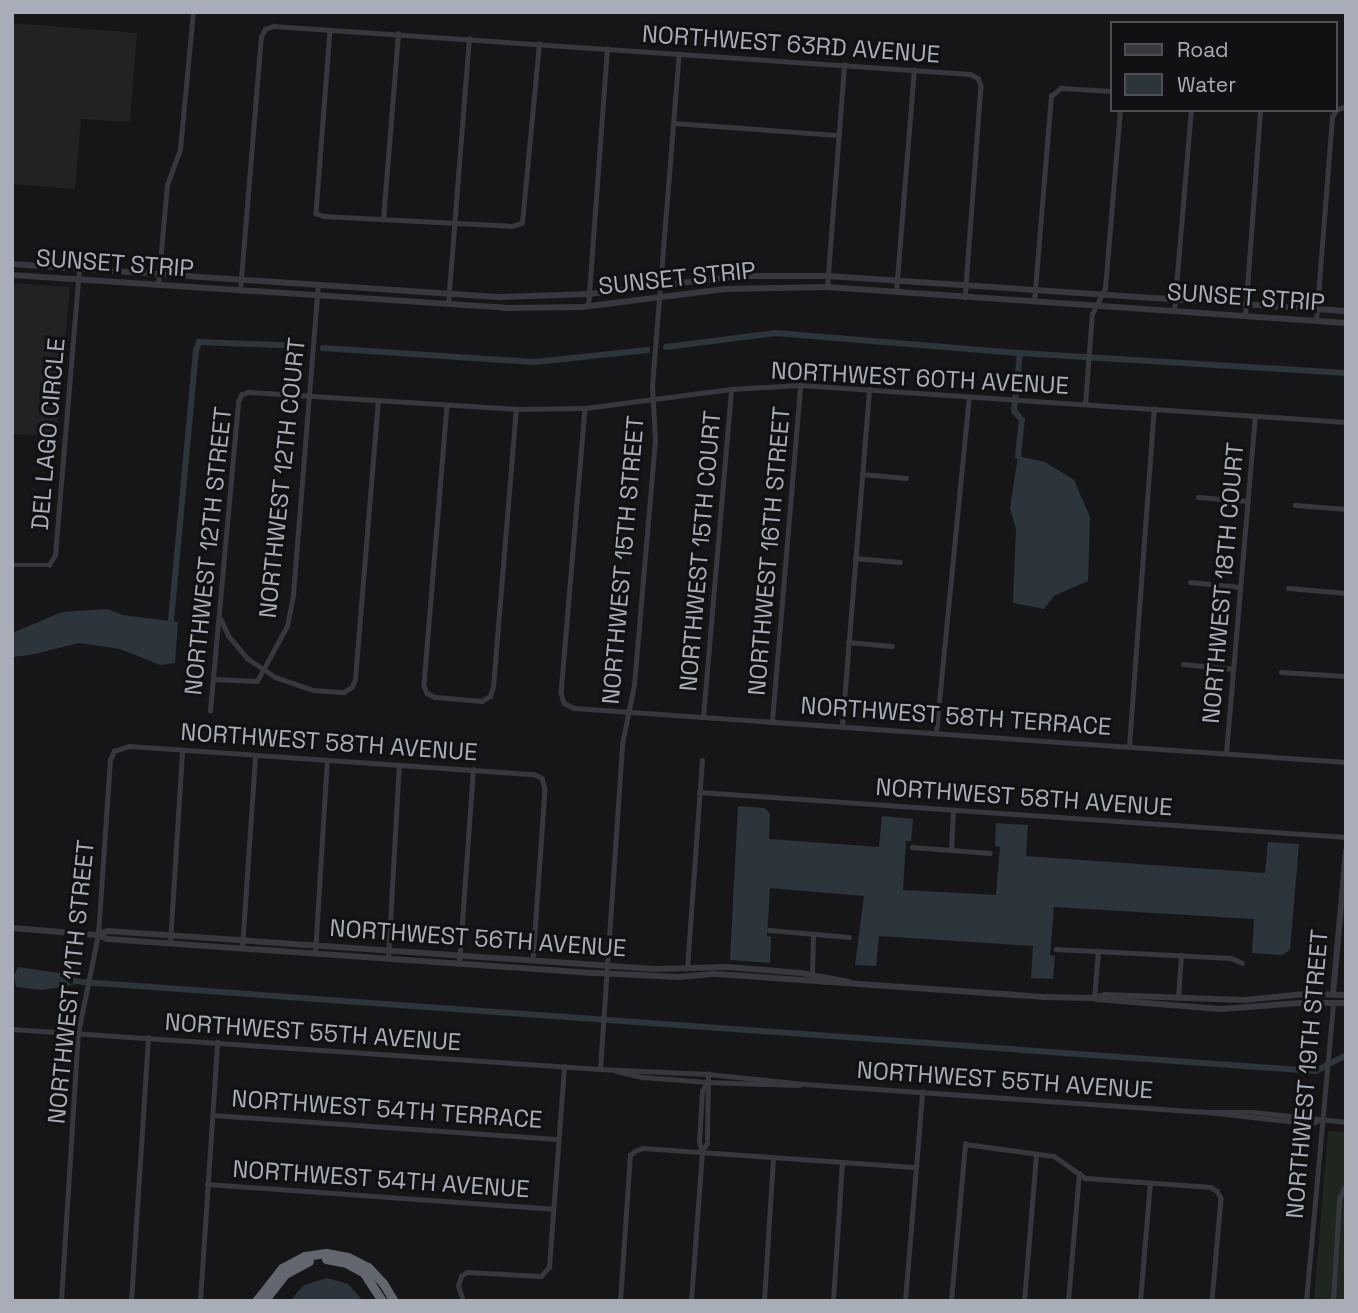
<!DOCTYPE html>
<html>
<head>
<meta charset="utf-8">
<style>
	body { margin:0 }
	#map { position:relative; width:1358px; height:1313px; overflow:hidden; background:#161618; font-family:"Space Grotesk",sans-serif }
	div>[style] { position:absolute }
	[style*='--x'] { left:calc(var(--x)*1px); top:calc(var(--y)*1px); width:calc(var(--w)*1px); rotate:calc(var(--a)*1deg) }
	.built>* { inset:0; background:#222225 }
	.green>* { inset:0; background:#1e261f }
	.water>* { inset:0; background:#2c353c }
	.canal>* { height:6px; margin:-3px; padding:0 3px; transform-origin:3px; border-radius:3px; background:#2c353c }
	.minor>* { height:4.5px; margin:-2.25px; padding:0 2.25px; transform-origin:2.25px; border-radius:2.25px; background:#37383d }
	.tertiary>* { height:6px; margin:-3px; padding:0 3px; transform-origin:3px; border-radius:3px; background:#37383d }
	.motorway>* { height:9px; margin:-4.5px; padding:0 4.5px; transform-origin:4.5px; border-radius:4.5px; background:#63666e }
	span { translate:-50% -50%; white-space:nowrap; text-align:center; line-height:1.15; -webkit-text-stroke:6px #111113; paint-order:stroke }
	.street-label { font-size:24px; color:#a8adb8 }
	.frame { position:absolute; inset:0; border:14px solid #a8adb8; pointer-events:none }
	.legend { position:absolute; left:1110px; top:21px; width:228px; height:91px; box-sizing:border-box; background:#111113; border:2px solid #4d4f55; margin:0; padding:9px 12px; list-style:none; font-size:21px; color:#a8adb8 }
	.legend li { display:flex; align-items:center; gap:14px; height:35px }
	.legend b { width:35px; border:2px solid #4d4f55 }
</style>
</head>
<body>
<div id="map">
	<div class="built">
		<i style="clip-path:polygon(12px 23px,137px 33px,130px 122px,81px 119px,75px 189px,12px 184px)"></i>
		<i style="clip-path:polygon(12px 283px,70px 287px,56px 437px,12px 434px)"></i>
	</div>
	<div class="green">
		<i style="clip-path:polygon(1328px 1131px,1346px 1132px,1346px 1301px,1314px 1301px)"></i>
	</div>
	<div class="water">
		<i style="clip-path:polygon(1018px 456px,1045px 462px,1074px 480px,1090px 517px,1088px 581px,1054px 596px,1044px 609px,1013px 603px,1016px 529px,1010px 508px)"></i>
		<i style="clip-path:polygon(107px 609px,123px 615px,178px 622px,175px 663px,160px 665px,120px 649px,79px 643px,31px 655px,12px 657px,12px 633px,62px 612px)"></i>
		<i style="clip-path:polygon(738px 806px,765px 808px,770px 814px,769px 839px,879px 847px,882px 816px,913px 819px,911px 841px,906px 841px,903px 890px,996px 895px,1000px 847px,995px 846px,996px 823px,1028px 825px,1026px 856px,1265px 873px,1268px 842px,1299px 844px,1290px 950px,1282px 955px,1252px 953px,1254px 919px,1054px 907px,1050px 955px,1055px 956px,1053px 979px,1031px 978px,1033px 946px,879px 936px,876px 966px,855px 965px,864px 896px,770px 888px,767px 936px,771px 937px,770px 963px,730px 960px)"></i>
		<i style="clip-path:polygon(18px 967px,59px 973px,83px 980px,84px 983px,42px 990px,16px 987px,14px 975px)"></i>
		<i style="clip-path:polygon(327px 1278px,348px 1284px,363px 1301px,290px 1301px,304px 1285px)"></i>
	</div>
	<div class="canal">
		<i style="--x:666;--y:347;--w:110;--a:-7.3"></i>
		<i style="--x:775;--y:333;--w:246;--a:4.7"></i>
		<i style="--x:1020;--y:353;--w:327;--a:3.5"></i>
		<i style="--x:323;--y:348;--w:212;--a:3.8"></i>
		<i style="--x:535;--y:362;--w:113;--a:-6.1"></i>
		<i style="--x:1018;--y:456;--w:36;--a:-84"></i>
		<i style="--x:1022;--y:420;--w:12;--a:-132"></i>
		<i style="--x:1014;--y:411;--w:58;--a:-84.1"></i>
		<i style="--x:171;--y:620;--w:270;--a:-84.7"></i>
		<i style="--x:196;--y:351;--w:9;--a:-72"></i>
		<i style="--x:199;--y:342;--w:105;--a:2.2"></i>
		<i style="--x:82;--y:982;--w:1237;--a:4.13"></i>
		<i style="--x:1316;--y:1071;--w:34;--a:-28"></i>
	</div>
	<div class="minor">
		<i style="--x:330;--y:30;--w:184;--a:94.4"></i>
		<i style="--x:316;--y:213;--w:8;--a:23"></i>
		<i style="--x:323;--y:216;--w:189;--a:3"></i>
		<i style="--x:512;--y:226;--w:10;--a:-17"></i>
		<i style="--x:522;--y:223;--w:180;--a:-84.6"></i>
		<i style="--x:674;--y:123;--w:165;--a:4.2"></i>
		<i style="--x:383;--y:220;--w:187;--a:-85.4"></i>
		<i style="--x:158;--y:285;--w:100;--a:-84.9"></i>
		<i style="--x:167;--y:185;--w:38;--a:-70"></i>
		<i style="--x:180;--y:149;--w:138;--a:-84.6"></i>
		<i style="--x:827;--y:287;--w:223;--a:-85.6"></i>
		<i style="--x:240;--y:291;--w:255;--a:-85.3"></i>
		<i style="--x:261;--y:37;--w:9;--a:-63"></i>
		<i style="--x:265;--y:29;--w:9;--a:-21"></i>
		<i style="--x:273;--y:26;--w:699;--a:3.94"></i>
		<i style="--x:970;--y:74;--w:9;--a:27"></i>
		<i style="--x:978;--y:78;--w:9;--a:69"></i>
		<i style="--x:981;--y:86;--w:212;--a:94.3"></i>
		<i style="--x:896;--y:292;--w:223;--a:-85.4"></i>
		<i style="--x:1034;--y:302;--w:207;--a:-85.3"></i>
		<i style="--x:1051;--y:96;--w:13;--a:-39"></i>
		<i style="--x:1061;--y:88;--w:50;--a:3.4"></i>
		<i style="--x:448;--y:304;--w:266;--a:-85.5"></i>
		<i style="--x:588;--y:307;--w:259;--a:-85.8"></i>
		<i style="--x:1174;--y:311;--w:202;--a:-85.2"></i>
		<i style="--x:1245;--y:316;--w:207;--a:-85.8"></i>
		<i style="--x:1316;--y:321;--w:205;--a:-85.5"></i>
		<i style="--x:1332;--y:117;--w:8;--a:-60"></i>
		<i style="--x:1336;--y:110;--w:11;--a:-22"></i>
		<i style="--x:1085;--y:404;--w:90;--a:-85.6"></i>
		<i style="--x:1092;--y:314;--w:29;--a:-63"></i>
		<i style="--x:1105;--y:288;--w:179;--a:-85.2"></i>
		<i style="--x:447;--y:405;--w:282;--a:94.7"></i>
		<i style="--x:424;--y:686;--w:8;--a:67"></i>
		<i style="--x:427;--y:693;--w:9;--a:27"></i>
		<i style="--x:435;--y:697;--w:47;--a:4.9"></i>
		<i style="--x:482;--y:701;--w:9;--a:-32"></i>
		<i style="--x:490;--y:696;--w:9;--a:-72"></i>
		<i style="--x:493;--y:687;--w:279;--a:-85.3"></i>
		<i style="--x:585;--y:408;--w:285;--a:94.8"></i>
		<i style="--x:561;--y:692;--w:11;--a:75"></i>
		<i style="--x:564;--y:703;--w:11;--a:27"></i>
		<i style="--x:574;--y:708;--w:774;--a:4"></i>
		<i style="--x:862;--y:474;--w:44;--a:5.2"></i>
		<i style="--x:1198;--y:497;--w:50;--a:4.6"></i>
		<i style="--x:1295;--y:505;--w:51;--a:4.5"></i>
		<i style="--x:855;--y:558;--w:45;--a:5.1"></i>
		<i style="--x:12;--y:565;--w:37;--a:0"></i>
		<i style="--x:49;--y:565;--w:12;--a:-59"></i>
		<i style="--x:55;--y:555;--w:287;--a:-85.2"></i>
		<i style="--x:1190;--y:582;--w:50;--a:5.7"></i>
		<i style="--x:1288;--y:588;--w:58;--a:4.9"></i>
		<i style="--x:221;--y:619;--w:17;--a:66"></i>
		<i style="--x:228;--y:635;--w:30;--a:50"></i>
		<i style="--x:247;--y:658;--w:34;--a:34"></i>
		<i style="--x:275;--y:677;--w:40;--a:18.9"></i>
		<i style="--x:313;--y:690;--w:31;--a:4"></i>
		<i style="--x:344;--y:692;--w:9;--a:-32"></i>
		<i style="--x:352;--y:687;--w:9;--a:-69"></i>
		<i style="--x:355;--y:679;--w:279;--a:-85.3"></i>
		<i style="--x:848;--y:642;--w:44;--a:5.2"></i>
		<i style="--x:1183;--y:664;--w:50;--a:5.7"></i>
		<i style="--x:1281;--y:672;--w:65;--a:3.5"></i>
		<i style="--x:214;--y:679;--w:43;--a:2.7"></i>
		<i style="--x:257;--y:681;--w:63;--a:-61.4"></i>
		<i style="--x:287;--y:626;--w:33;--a:-79"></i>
		<i style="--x:293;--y:594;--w:310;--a:-85.4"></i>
		<i style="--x:210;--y:711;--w:310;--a:-84.8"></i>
		<i style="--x:238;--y:402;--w:8;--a:-67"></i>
		<i style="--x:241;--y:395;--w:8;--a:-23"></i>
		<i style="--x:248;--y:392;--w:269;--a:3.6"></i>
		<i style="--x:516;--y:409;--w:69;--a:-0.8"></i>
		<i style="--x:585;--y:408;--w:147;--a:-7.4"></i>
		<i style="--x:731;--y:389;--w:69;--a:-3.3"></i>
		<i style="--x:800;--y:385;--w:547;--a:3.88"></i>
		<i style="--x:703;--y:717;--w:329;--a:-85.1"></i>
		<i style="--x:772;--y:721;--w:337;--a:-85.2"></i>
		<i style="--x:842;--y:726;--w:338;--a:-85.4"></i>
		<i style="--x:936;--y:732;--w:337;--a:-84.4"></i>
		<i style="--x:1129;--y:746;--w:338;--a:-85.8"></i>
		<i style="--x:1226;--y:753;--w:338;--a:-85.1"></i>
		<i style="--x:699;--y:792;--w:649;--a:3.98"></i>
		<i style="--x:912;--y:847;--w:78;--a:4.4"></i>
		<i style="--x:951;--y:849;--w:39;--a:-87"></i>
		<i style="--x:769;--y:930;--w:80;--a:5"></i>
		<i style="--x:170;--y:943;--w:193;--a:-86.4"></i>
		<i style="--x:242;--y:948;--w:193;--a:-86.1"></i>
		<i style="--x:1056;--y:949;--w:175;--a:2.9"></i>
		<i style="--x:1231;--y:958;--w:12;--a:24"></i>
		<i style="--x:315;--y:954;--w:194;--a:-86.5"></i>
		<i style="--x:388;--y:959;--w:194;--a:-86.8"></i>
		<i style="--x:459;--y:964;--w:195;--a:-85.9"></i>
		<i style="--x:687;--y:969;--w:209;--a:-85.9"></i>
		<i style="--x:812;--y:977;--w:43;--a:-88.7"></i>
		<i style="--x:1094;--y:998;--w:47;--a:-85.1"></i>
		<i style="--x:1178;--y:998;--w:43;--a:-86"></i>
		<i style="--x:12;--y:1029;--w:589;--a:3.89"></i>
		<i style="--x:600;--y:1069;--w:108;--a:2.7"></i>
		<i style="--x:708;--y:1074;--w:98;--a:5.9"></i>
		<i style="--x:805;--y:1084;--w:397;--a:4"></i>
		<i style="--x:600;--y:1069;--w:326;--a:-86.1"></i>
		<i style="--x:622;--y:744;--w:60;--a:-78.5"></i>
		<i style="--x:634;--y:685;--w:245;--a:-85.1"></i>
		<i style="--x:655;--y:441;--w:55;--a:-93.1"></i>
		<i style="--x:652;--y:386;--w:333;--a:-85.4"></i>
		<i style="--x:616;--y:1071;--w:28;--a:13"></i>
		<i style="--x:643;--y:1077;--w:64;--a:4.5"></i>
		<i style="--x:707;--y:1082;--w:92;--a:1.9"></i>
		<i style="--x:213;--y:1115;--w:346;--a:4"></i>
		<i style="--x:1321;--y:1120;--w:10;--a:156"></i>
		<i style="--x:1312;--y:1124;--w:112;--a:-173.8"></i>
		<i style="--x:1201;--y:1112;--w:52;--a:0"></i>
		<i style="--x:1253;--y:1112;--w:94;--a:6.1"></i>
		<i style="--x:702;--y:1151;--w:9;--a:-58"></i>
		<i style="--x:707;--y:1143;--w:69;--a:-89.2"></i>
		<i style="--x:207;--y:1184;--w:346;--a:4.1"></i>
		<i style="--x:61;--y:1301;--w:269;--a:-86.4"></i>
		<i style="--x:78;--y:1033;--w:100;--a:-78.5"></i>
		<i style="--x:98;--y:935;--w:175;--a:-86.1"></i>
		<i style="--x:110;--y:760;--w:10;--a:-66"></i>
		<i style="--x:114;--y:751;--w:16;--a:-18"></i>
		<i style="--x:129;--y:746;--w:406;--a:4"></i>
		<i style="--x:534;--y:774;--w:9;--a:27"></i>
		<i style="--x:542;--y:778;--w:11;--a:75"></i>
		<i style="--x:545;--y:789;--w:172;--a:94"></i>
		<i style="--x:131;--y:1301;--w:264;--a:-86.3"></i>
		<i style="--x:200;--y:1301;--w:259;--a:-86.2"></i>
		<i style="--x:463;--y:1301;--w:16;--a:-108"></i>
		<i style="--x:458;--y:1286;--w:10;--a:-73"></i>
		<i style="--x:461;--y:1276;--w:7;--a:-34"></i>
		<i style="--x:467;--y:1272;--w:74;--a:3.1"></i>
		<i style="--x:541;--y:1276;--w:12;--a:-48"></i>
		<i style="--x:549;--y:1267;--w:201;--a:-85.7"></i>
		<i style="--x:620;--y:1301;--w:146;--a:-86.1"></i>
		<i style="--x:630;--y:1155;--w:6;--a:-39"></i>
		<i style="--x:635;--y:1151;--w:9;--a:-21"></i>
		<i style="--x:643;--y:1148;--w:274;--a:4"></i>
		<i style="--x:691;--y:1301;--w:149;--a:-85.8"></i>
		<i style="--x:702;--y:1152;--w:10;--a:-107"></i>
		<i style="--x:699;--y:1142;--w:51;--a:-86.6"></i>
		<i style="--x:702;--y:1091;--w:10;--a:-61"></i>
		<i style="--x:764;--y:1301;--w:144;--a:-86.4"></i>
		<i style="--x:833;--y:1301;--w:139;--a:-86.3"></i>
		<i style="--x:905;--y:1301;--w:210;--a:-85.3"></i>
		<i style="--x:951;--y:1301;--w:158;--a:-84.9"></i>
		<i style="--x:965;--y:1144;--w:90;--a:7.7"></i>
		<i style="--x:1054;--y:1156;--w:39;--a:35"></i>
		<i style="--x:1086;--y:1178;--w:125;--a:4.1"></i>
		<i style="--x:1211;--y:1187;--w:7;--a:34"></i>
		<i style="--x:1217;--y:1191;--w:8;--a:60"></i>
		<i style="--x:1221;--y:1198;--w:103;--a:95"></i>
		<i style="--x:1024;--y:1301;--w:147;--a:-85.3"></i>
		<i style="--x:1068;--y:1301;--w:128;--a:-85.1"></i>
		<i style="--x:1140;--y:1301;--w:118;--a:-85.2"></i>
		<i style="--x:1306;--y:1301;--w:300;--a:-84.8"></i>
		<i style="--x:1333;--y:1301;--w:102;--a:-86.6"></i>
		<i style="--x:1339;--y:1199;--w:17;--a:-65"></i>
	</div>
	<div class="tertiary">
		<i style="--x:12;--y:264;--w:490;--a:3.9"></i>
		<i style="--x:501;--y:297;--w:87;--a:-2"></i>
		<i style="--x:588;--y:294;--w:151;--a:-6.8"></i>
		<i style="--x:738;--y:276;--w:90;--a:0"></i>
		<i style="--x:828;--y:276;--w:519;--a:3.87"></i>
		<i style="--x:12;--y:275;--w:492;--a:3.8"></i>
		<i style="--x:503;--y:308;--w:79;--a:-0.7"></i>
		<i style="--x:582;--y:307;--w:144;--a:-7.2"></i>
		<i style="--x:725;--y:289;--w:102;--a:-1.1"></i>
		<i style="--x:827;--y:287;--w:520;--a:3.97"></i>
		<i style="--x:12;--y:928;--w:86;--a:4.7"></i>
		<i style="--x:98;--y:935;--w:10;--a:24"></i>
		<i style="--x:107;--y:939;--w:490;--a:4"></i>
		<i style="--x:596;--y:973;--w:82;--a:2.8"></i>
		<i style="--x:678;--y:977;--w:38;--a:-5"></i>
		<i style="--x:716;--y:974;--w:328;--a:4"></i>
		<i style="--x:1043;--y:997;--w:51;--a:1.1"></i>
		<i style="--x:1094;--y:998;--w:11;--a:-15"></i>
		<i style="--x:1105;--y:995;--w:139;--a:2.1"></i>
		<i style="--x:1244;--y:1000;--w:61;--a:-5.6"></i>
		<i style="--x:1305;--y:994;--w:41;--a:1.4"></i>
		<i style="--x:98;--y:935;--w:11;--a:-22"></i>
		<i style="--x:108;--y:931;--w:548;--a:3.97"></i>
		<i style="--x:655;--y:969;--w:72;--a:-1.6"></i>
		<i style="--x:727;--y:967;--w:74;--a:4.6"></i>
		<i style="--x:801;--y:973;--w:49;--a:10.6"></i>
		<i style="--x:1333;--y:994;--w:144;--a:-84.8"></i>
		<i style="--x:1096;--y:999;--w:125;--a:4.6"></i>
		<i style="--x:1221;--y:1009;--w:79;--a:-4.3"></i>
		<i style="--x:1300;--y:1003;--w:46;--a:0"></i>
	</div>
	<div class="motorway">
		<i style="--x:326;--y:1259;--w:20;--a:11"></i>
		<i style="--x:346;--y:1263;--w:21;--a:29"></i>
		<i style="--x:364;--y:1273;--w:33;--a:57"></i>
		<i style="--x:256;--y:1301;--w:42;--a:-51.8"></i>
		<i style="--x:282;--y:1268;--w:26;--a:-28"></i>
		<i style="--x:305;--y:1256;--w:21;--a:-8"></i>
		<i style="--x:326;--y:1253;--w:22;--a:10"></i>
		<i style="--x:348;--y:1257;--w:22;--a:27"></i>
		<i style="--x:368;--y:1267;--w:22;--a:47"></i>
		<i style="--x:383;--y:1283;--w:21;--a:59"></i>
		<i style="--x:264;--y:1301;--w:34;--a:-52"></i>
		<i style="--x:285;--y:1274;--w:27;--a:-28"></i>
	</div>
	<div class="street-label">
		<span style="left:791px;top:44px;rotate:4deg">NORTHWEST 63RD AVENUE</span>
		<span style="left:115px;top:263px;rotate:4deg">SUNSET STRIP</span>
		<span style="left:677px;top:278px;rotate:-6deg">SUNSET STRIP</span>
		<span style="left:1246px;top:297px;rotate:4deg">SUNSET STRIP</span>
		<span style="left:920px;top:378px;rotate:3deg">NORTHWEST 60TH AVENUE</span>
		<span style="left:48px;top:434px;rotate:-85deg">DEL LAGO CIRCLE</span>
		<span style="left:282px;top:478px;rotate:-84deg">NORTHWEST 12TH COURT</span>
		<span style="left:208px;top:551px;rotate:-84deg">NORTHWEST 12TH STREET</span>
		<span style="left:700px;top:551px;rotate:-85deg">NORTHWEST 15TH COURT</span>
		<span style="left:769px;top:551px;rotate:-85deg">NORTHWEST 16TH STREET</span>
		<span style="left:623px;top:560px;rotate:-85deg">NORTHWEST 15TH STREET</span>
		<span style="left:1223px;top:583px;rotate:-85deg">NORTHWEST 18TH COURT</span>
		<span style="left:956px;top:716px;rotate:4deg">NORTHWEST 58TH TERRACE</span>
		<span style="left:329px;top:742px;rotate:4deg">NORTHWEST 58TH AVENUE</span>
		<span style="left:1024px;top:797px;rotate:4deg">NORTHWEST 58TH AVENUE</span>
		<span style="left:478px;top:938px;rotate:4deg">NORTHWEST 56TH AVENUE</span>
		<span style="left:71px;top:982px;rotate:-84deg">NORTHWEST 11TH STREET</span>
		<span style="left:313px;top:1032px;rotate:4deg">NORTHWEST 55TH AVENUE</span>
		<span style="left:1307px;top:1074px;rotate:-85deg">NORTHWEST 19TH STREET</span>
		<span style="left:1005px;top:1080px;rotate:4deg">NORTHWEST 55TH AVENUE</span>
		<span style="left:387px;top:1109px;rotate:4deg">NORTHWEST 54TH TERRACE</span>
		<span style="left:381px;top:1179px;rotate:4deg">NORTHWEST 54TH AVENUE</span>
	</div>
	<div class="frame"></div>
	<ul class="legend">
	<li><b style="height:9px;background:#37383d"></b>Road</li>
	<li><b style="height:19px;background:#2c353c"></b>Water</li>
	</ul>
</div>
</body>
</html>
